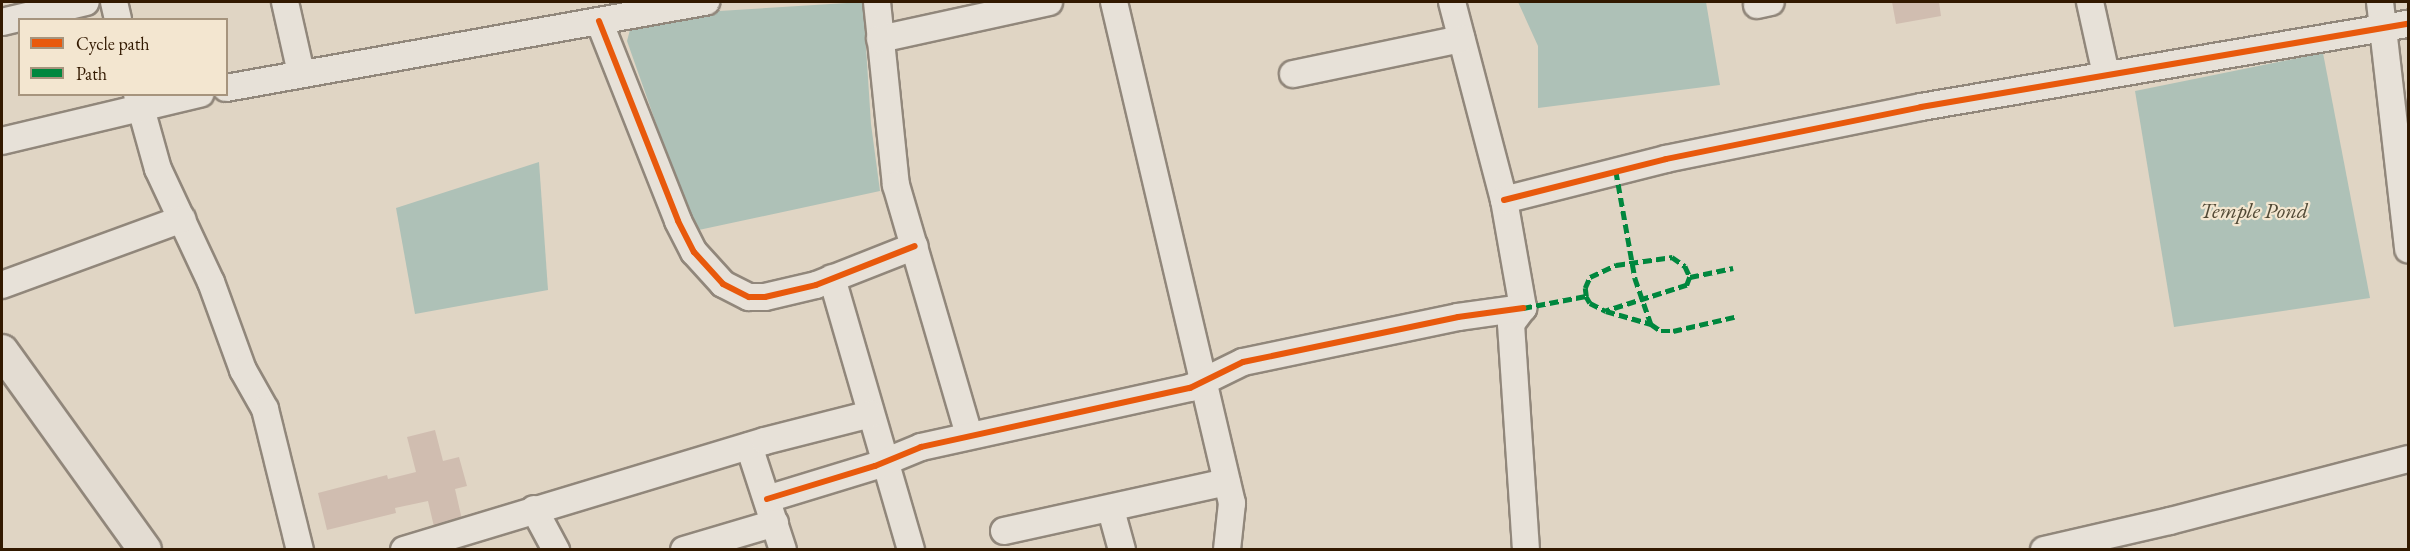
<!DOCTYPE html>
<html>
<head>
<meta charset="utf-8">
<style>
	body { margin:0 }
	#map { position:relative; width:2410px; height:551px; overflow:hidden; background:#e0d5c4; font-family:"EB Garamond",serif }
	div>[style] { position:absolute }
	[style*='--x'] { left:calc(var(--x)*1px); top:calc(var(--y)*1px); width:calc(var(--w)*1px); rotate:calc(var(--a)*1deg) }
	.water>* { inset:0; background:#aec1b7 }
	.building>* { inset:0; background:#d0bdb0 }
	.roads { filter:drop-shadow(2px 0 #91877b) drop-shadow(-2px 0 #91877b) drop-shadow(0 2px #91877b) drop-shadow(0 -2px #91877b) }
	.minor>* { height:26px; margin:-13px; padding:0 13px; transform-origin:13px; border-radius:13px; background:#e7e1d8 }
	.major>* { height:32px; margin:-16px; padding:0 16px; transform-origin:16px; border-radius:16px; background:#e3dcd2 }
	.quiet>* { height:4.5px; margin-top:-2.25px; transform-origin:0; background:repeating-linear-gradient(90deg,#00873e 0 9px,transparent 0 13.5px) }
	.cycleway>* { height:6px; margin:-3px; padding:0 3px; transform-origin:3px; border-radius:3px; background:#e8590c }
	span { translate:-50% -50%; white-space:nowrap; text-align:center; line-height:1.15; -webkit-text-stroke:4.5px #f3e6d0; paint-order:stroke }
	.water-label { font-size:22px; color:#514935; font-style:italic }
	.frame { position:absolute; inset:0; border:3px solid #321900; pointer-events:none }
	.legend { position:absolute; left:18px; top:18px; width:210px; height:78px; box-sizing:border-box; background:#f3e6d0; border:2px solid #a6947d; margin:0; padding:8px 10px; list-style:none; font-size:18px; color:#321900 }
	.legend li { display:flex; align-items:center; gap:12px; height:30px }
	.legend b { width:30px; border:2px solid #a6947d }
</style>
</head>
<body>
<div id="map">
	<div class="water">
		<i style="clip-path:polygon(863px 2px,871px 124px,880px 191px,694px 231px,627px 41px,631px 26px,719px 11px)"></i>
		<i style="clip-path:polygon(1518px 2px,1706px 2px,1720px 85px,1538px 108px,1538px 46px)"></i>
		<i style="clip-path:polygon(2323px 53px,2370px 298px,2174px 327px,2135px 91px)"></i>
		<i style="clip-path:polygon(539px 162px,548px 290px,415px 314px,396px 208px)"></i>
	</div>
	<div class="building">
		<i style="clip-path:polygon(1892px 2px,1939px 2px,1941px 16px,1896px 24px)"></i>
		<i style="clip-path:polygon(435px 430px,443px 461px,459px 457px,467px 486px,455px 489px,463px 524px,435px 531px,428px 501px,395px 508px,396px 513px,327px 530px,318px 493px,387px 475px,388px 479px,416px 472px,407px 437px)"></i>
	</div>
	<div class="roads">
		<div class="minor">
			<i style="--x:114;--y:2;--w:18;--a:77"></i>
			<i style="--x:285;--y:2;--w:73;--a:77.3"></i>
			<i style="--x:877;--y:2;--w:184;--a:84.1"></i>
			<i style="--x:896;--y:185;--w:260;--a:73.7"></i>
			<i style="--x:1114;--y:2;--w:515;--a:76.75"></i>
			<i style="--x:1232;--y:503;--w:47;--a:96.1"></i>
			<i style="--x:1452;--y:2;--w:205;--a:75.3"></i>
			<i style="--x:1504;--y:200;--w:110;--a:80"></i>
			<i style="--x:1523;--y:308;--w:20;--a:127"></i>
			<i style="--x:1511;--y:324;--w:226;--a:86.2"></i>
			<i style="--x:2090;--y:2;--w:74;--a:77.5"></i>
			<i style="--x:2380;--y:2;--w:249;--a:83.5"></i>
			<i style="--x:1757;--y:5;--w:14;--a:-12"></i>
			<i style="--x:599;--y:21;--w:215;--a:68.4"></i>
			<i style="--x:678;--y:221;--w:35;--a:63"></i>
			<i style="--x:694;--y:252;--w:43;--a:47.8"></i>
			<i style="--x:723;--y:284;--w:29;--a:27"></i>
			<i style="--x:749;--y:297;--w:16;--a:0"></i>
			<i style="--x:765;--y:297;--w:52;--a:-13.2"></i>
			<i style="--x:816;--y:285;--w:106;--a:-21.5"></i>
			<i style="--x:2;--y:22;--w:86;--a:-13.4"></i>
			<i style="--x:880;--y:39;--w:173;--a:-12.3"></i>
			<i style="--x:1293;--y:74;--w:172;--a:-11.8"></i>
			<i style="--x:226;--y:88;--w:488;--a:-10.2"></i>
			<i style="--x:137;--y:94;--w:78;--a:74.4"></i>
			<i style="--x:158;--y:169;--w:125;--a:64.9"></i>
			<i style="--x:211;--y:282;--w:94;--a:70"></i>
			<i style="--x:243;--y:370;--w:45;--a:60.6"></i>
			<i style="--x:265;--y:409;--w:145;--a:76.1"></i>
			<i style="--x:2;--y:141;--w:204;--a:-13.4"></i>
			<i style="--x:1504;--y:200;--w:167;--a:-14.2"></i>
			<i style="--x:1666;--y:159;--w:260;--a:-11.5"></i>
			<i style="--x:1921;--y:107;--w:494;--a:-9.7"></i>
			<i style="--x:832;--y:278;--w:283;--a:73.8"></i>
			<i style="--x:2;--y:285;--w:192;--a:-20.1"></i>
			<i style="--x:749;--y:446;--w:109;--a:71.9"></i>
			<i style="--x:767;--y:499;--w:113;--a:-17"></i>
			<i style="--x:875;--y:466;--w:50;--a:-22.4"></i>
			<i style="--x:921;--y:447;--w:275;--a:-12.4"></i>
			<i style="--x:1190;--y:388;--w:59;--a:-26.1"></i>
			<i style="--x:1243;--y:362;--w:220;--a:-11.8"></i>
			<i style="--x:1458;--y:317;--w:66;--a:-7.9"></i>
			<i style="--x:534;--y:509;--w:47;--a:61.8"></i>
			<i style="--x:1111;--y:510;--w:41;--a:74.6"></i>
			<i style="--x:1004;--y:531;--w:228;--a:-12.4"></i>
			<i style="--x:404;--y:550;--w:377;--a:-16.8"></i>
			<i style="--x:765;--y:441;--w:109;--a:-14.3"></i>
			<i style="--x:684;--y:550;--w:95;--a:-16.5"></i>
			<i style="--x:2044;--y:550;--w:129;--a:-13"></i>
			<i style="--x:2170;--y:521;--w:246;--a:-14.6"></i>
		</div>
		<div class="major">
			<i style="--x:2;--y:351;--w:245;--a:54.3"></i>
		</div>
	</div>
	<div class="quiet">
		<i style="--x:1616;--y:171;--w:109;--a:79.9"></i>
		<i style="--x:1635;--y:278;--w:49;--a:70.8"></i>
		<i style="--x:1651;--y:324;--w:12;--a:35"></i>
		<i style="--x:1661;--y:331;--w:12;--a:0"></i>
		<i style="--x:1673;--y:331;--w:63;--a:-12.9"></i>
		<i style="--x:1690;--y:277;--w:44;--a:-11.8"></i>
		<i style="--x:1586;--y:296;--w:8;--a:60"></i>
		<i style="--x:1590;--y:303;--w:18;--a:27"></i>
		<i style="--x:1606;--y:311;--w:47;--a:16.1"></i>
		<i style="--x:1523;--y:308;--w:64;--a:-10.8"></i>
		<i style="--x:1586;--y:296;--w:8;--a:-97"></i>
		<i style="--x:1585;--y:288;--w:12;--a:-66"></i>
		<i style="--x:1590;--y:277;--w:29;--a:-25"></i>
		<i style="--x:1616;--y:265;--w:57;--a:-8.1"></i>
		<i style="--x:1672;--y:257;--w:16;--a:35"></i>
		<i style="--x:1685;--y:266;--w:12;--a:66"></i>
		<i style="--x:1690;--y:277;--w:9;--a:111"></i>
		<i style="--x:1687;--y:285;--w:85;--a:162.2"></i>
	</div>
	<div class="cycleway">
		<i style="--x:599;--y:21;--w:215;--a:68.4"></i>
		<i style="--x:678;--y:221;--w:35;--a:63"></i>
		<i style="--x:694;--y:252;--w:43;--a:47.8"></i>
		<i style="--x:723;--y:284;--w:29;--a:27"></i>
		<i style="--x:749;--y:297;--w:16;--a:0"></i>
		<i style="--x:765;--y:297;--w:52;--a:-13.2"></i>
		<i style="--x:816;--y:285;--w:106;--a:-21.5"></i>
		<i style="--x:1504;--y:200;--w:167;--a:-14.2"></i>
		<i style="--x:1666;--y:159;--w:260;--a:-11.5"></i>
		<i style="--x:1921;--y:107;--w:494;--a:-9.7"></i>
		<i style="--x:767;--y:499;--w:113;--a:-17"></i>
		<i style="--x:875;--y:466;--w:50;--a:-22.4"></i>
		<i style="--x:921;--y:447;--w:275;--a:-12.4"></i>
		<i style="--x:1190;--y:388;--w:59;--a:-26.1"></i>
		<i style="--x:1243;--y:362;--w:220;--a:-11.8"></i>
		<i style="--x:1458;--y:317;--w:66;--a:-7.9"></i>
	</div>
	<div class="water-label">
		<span style="left:2254px;top:211px">Temple Pond</span>
	</div>
	<div class="frame"></div>
	<ul class="legend">
	<li><b style="height:8px;background:#e8590c"></b>Cycle path</li>
	<li><b style="height:8px;background:#00873e"></b>Path</li>
	</ul>
</div>
</body>
</html>
